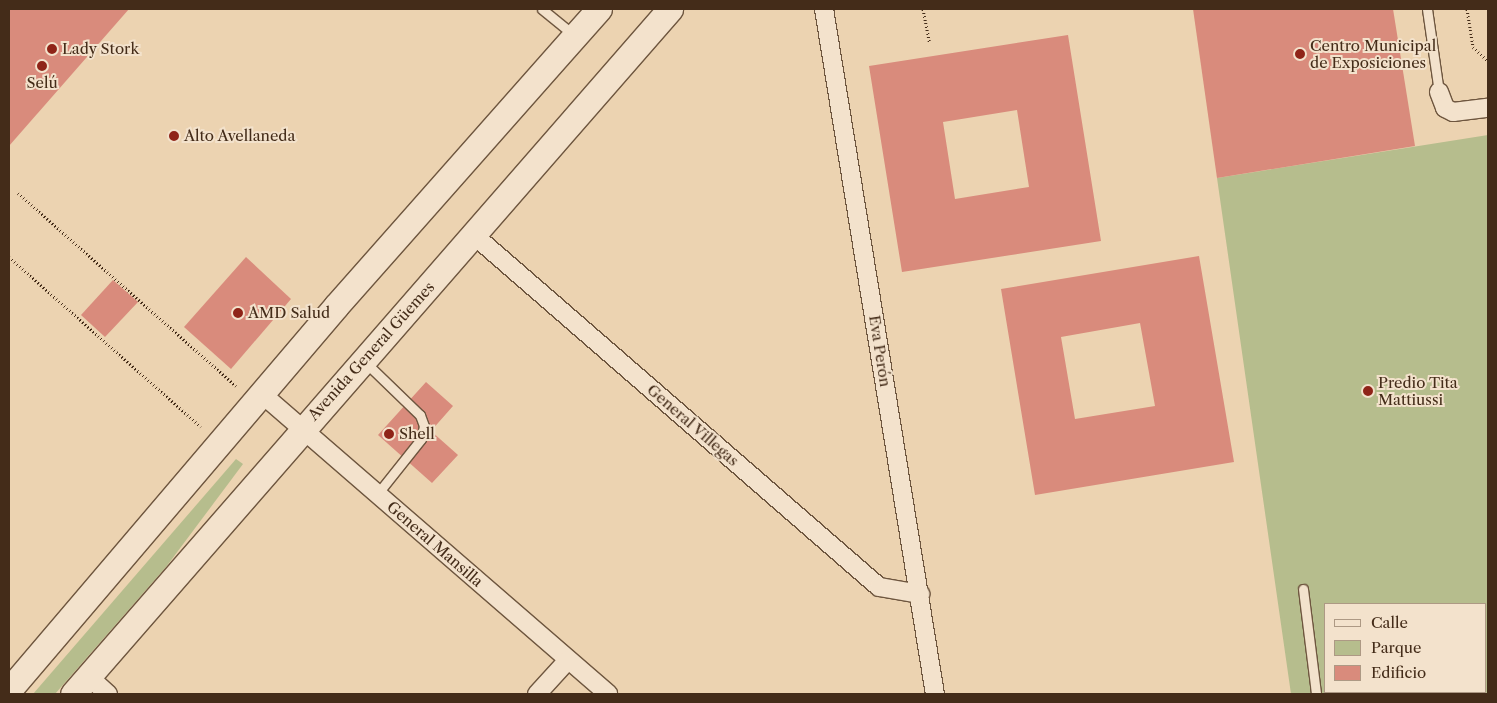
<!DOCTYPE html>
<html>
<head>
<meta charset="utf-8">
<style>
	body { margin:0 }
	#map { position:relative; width:1497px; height:703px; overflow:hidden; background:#ecd3b1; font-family:"Libre Caslon Text",serif }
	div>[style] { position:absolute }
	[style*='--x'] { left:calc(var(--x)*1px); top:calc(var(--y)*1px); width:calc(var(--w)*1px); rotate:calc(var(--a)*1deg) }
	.green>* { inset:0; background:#b6bd8d }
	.building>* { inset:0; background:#d98b7c }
	.path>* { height:3px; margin-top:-1.5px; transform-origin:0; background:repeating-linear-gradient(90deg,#442c19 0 1px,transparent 0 3.5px) }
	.roads { filter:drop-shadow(1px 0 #6e563f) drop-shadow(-1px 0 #6e563f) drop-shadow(0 1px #6e563f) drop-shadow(0 -1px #6e563f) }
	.lane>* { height:9px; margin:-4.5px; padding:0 4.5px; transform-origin:4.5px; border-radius:4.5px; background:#f3e2cc }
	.street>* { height:18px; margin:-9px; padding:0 9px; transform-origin:9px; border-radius:9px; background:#f3e2cc }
	.secondary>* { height:25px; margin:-12.5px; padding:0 12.5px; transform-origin:12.5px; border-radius:12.5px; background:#f3e2cc }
	.dots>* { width:14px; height:14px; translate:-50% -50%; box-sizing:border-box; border:2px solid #f3e2cc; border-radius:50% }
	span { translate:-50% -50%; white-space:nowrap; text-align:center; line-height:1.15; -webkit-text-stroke:4px #f3e2cc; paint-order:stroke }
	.poi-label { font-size:15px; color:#442c19 }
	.left { translate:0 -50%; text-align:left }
	.street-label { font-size:15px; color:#442c19 }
	.frame { position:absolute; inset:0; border:10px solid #442c19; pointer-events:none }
	.legend { position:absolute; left:1324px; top:603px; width:162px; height:90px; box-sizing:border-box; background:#f3e2cc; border:1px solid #ad9984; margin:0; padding:6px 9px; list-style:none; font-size:15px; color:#442c19 }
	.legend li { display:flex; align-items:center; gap:10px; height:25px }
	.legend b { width:25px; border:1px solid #ad9984 }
</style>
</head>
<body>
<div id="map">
	<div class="green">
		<i style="clip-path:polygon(evenodd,1488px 135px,1488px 694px,1291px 694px,1217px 178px,1488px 135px,1326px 604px,1486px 604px,1486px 692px,1326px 692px,1326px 604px)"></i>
		<i style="clip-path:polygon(236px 459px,243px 464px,166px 567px,55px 694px,33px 694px)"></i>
	</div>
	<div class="building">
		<i style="clip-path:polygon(9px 9px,129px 9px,9px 146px)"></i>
		<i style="clip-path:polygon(1193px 9px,1393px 9px,1415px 146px,1217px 178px)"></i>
		<i style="clip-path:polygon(evenodd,1068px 35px,1101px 241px,902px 272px,869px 66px,1068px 35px,1017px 110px,1029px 187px,955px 199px,943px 122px,1017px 110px)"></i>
		<i style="clip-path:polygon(evenodd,1199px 256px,1234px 462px,1035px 495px,1001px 289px,1199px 256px,1140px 323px,1155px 406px,1075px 419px,1061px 337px,1140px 323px)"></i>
		<i style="clip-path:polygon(246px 257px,291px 299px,231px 369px,184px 327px)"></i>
		<i style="clip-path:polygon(113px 280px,138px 302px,105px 337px,81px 315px)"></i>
		<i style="clip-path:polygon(426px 382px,453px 406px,431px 431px,458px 455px,432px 483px,378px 435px)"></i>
	</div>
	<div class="path">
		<i style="--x:923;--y:9;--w:33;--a:79"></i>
		<i style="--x:1467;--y:9;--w:38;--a:81"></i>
		<i style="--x:1473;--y:47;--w:21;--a:43"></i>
		<i style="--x:18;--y:193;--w:291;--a:41.5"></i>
		<i style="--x:9;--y:257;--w:256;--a:41.5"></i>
	</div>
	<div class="roads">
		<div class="lane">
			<i style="--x:542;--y:9;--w:43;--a:39.3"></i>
			<i style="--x:1427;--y:9;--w:84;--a:81.8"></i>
			<i style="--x:364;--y:361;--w:78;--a:44"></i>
			<i style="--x:420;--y:415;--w:12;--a:70"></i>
			<i style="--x:424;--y:426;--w:13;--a:103"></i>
			<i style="--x:421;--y:439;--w:69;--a:128.5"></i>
			<i style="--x:1303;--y:589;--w:106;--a:82.9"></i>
		</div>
		<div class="street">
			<i style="--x:824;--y:9;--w:694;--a:80.8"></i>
			<i style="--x:1439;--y:92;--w:17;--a:69"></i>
			<i style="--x:1445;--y:108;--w:9;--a:27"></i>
			<i style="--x:1453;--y:112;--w:35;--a:-7"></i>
			<i style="--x:475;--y:236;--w:535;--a:40.98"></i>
			<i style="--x:879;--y:587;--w:42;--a:9.7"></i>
			<i style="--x:262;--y:394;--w:458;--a:40.9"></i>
			<i style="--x:88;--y:676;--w:27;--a:42"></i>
			<i style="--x:537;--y:694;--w:46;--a:-47.6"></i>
		</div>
		<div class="secondary">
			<i style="--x:9;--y:690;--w:504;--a:-49.58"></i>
			<i style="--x:336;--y:306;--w:397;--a:-48.5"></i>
			<i style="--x:73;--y:694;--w:909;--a:-48.93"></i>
		</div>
	</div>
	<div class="dots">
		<i style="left:52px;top:49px;background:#8f2418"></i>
		<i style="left:1300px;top:54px;background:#8f2418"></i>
		<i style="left:42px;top:66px;background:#8f2418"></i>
		<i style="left:174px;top:136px;background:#8f2418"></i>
		<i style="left:238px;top:313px;background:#8f2418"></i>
		<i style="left:1368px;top:391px;background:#8f2418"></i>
		<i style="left:389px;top:434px;background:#8f2418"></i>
	</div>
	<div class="poi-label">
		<span class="left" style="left:1310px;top:54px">Centro Municipal<br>de Exposiciones</span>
		<span class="left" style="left:62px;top:49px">Lady Stork</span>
		<span style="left:42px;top:83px">Selú</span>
		<span class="left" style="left:184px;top:136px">Alto Avellaneda</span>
		<span class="left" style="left:248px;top:313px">AMD Salud</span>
		<span class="left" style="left:1378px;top:391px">Predio Tita<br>Mattiussi</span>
		<span class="left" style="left:399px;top:434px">Shell</span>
	</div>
	<div class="street-label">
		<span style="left:371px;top:351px;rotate:-48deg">Avenida General Güemes</span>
		<span style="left:880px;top:351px;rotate:81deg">Eva Perón</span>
		<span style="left:693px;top:425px;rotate:41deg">General Villegas</span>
		<span style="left:435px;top:544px;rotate:41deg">General Mansilla</span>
	</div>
	<div class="frame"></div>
	<ul class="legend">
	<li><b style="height:6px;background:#f3e2cc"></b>Calle</li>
	<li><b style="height:14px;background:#b6bd8d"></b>Parque</li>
	<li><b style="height:14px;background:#d98b7c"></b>Edificio</li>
	</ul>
</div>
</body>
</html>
